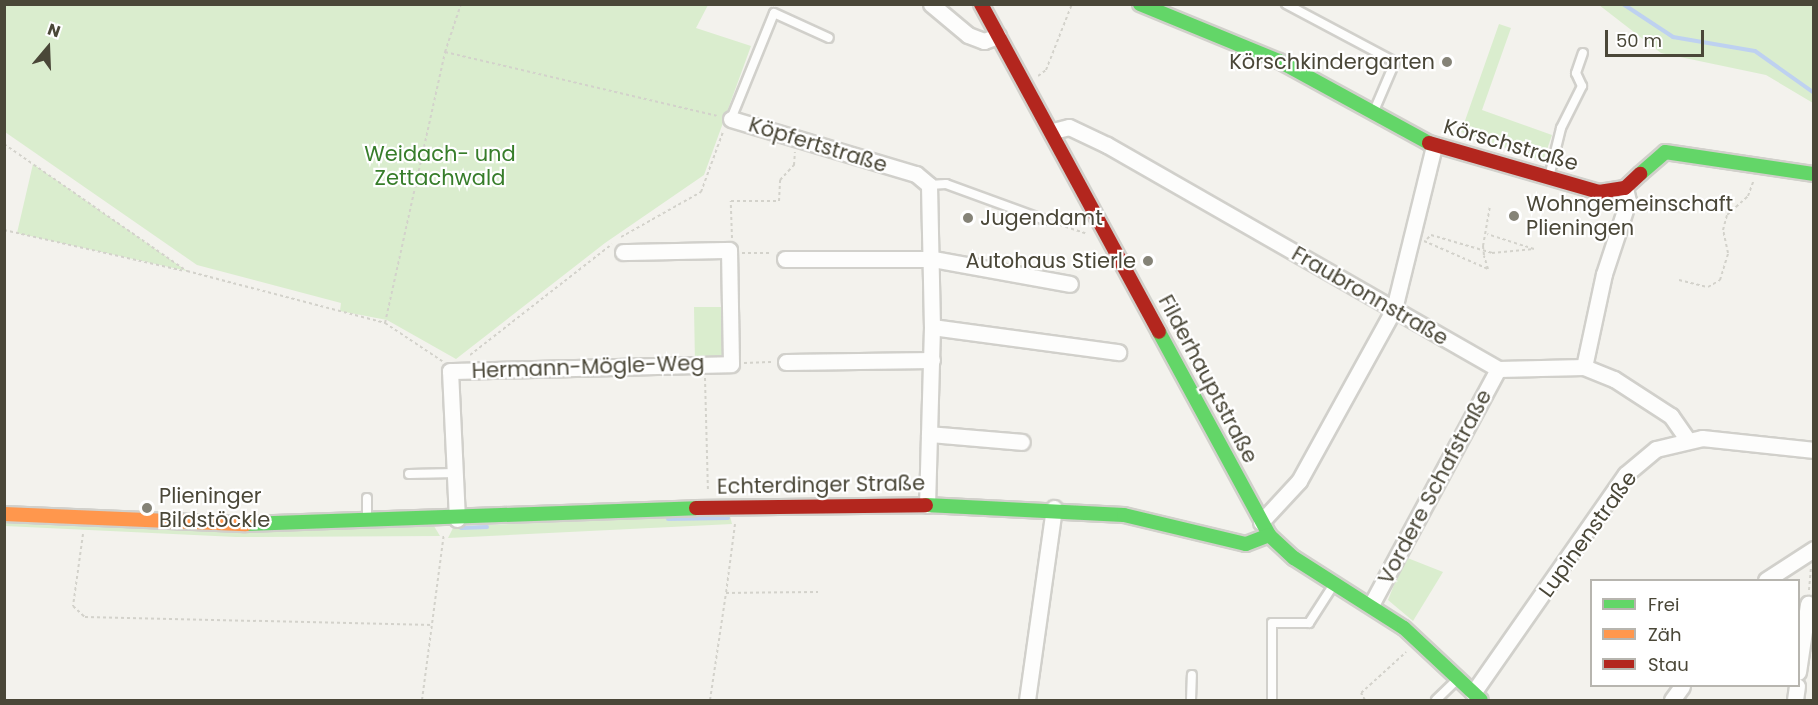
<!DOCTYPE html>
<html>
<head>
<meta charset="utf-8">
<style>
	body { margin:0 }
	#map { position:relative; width:1818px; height:705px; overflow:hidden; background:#f3f2ed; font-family:Poppins,sans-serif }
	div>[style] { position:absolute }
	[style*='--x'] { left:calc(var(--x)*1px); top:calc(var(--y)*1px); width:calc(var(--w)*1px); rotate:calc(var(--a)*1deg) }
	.green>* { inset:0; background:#daedce }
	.stream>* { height:4px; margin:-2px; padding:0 2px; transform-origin:2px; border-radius:2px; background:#bed1f0 }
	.path>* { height:2px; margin-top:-1px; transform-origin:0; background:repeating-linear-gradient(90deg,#d3d2cb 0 3px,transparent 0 6px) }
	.roads { filter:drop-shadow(2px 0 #d1d0cb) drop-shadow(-2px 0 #d1d0cb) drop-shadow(0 2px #d1d0cb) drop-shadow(0 -2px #d1d0cb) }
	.lane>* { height:8px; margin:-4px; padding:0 4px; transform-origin:4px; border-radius:4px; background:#fdfdfc }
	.street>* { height:15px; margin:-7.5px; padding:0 7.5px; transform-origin:7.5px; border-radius:7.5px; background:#fdfdfc }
	.fast>* { height:14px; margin:-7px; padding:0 7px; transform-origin:7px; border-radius:7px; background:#63d668 }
	.slow>* { height:14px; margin:-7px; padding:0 7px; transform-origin:7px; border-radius:7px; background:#ff974d }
	.jam>* { height:14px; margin:-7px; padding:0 7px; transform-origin:7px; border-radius:7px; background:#b3261e }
	.path-bridge>* { height:2px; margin-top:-1px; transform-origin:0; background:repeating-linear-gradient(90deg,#d3d2cb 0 3px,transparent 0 6px) }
	.dots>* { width:16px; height:16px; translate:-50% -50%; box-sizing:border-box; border:3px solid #fff; border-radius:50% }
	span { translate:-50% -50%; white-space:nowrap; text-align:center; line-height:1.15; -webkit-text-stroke:4.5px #fff; paint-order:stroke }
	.poi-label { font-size:21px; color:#4a4738 }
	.right { translate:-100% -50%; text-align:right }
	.left { translate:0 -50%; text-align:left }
	.street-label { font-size:21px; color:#4a4738 }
	.park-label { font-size:21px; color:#377d2a }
	.frame { position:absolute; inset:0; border:6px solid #4a4738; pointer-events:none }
	.legend { position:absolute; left:1590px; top:579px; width:210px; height:108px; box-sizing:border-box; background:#fff; border:2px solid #b7b5af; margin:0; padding:8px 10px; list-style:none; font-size:18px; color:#4a4738 }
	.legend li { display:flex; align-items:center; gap:12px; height:30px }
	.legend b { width:30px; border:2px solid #b7b5af }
	.north { position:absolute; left:18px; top:18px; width:60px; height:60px; -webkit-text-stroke:4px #fff; paint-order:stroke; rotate:19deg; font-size:16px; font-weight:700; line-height:24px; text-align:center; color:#4a4738 }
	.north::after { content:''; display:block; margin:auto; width:21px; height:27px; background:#4a4738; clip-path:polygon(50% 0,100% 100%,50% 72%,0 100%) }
	.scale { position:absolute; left:1605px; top:30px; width:99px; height:27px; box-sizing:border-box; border:3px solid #4a4738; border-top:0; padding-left:8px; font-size:18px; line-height:21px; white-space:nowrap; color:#4a4738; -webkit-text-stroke:4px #fff; paint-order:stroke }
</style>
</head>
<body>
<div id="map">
	<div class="green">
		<i style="clip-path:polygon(5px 5px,708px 5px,696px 28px,751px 46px,704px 175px,605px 243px,456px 359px,387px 320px,340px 311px,341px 303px,197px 265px,5px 132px)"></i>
		<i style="clip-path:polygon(1599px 5px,1813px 5px,1813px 103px,1766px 75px,1661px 53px)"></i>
		<i style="clip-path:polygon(1499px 24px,1511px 28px,1482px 110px,1552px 135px,1543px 161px,1461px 132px)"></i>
		<i style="clip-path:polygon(33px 164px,187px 271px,17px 233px)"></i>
		<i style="clip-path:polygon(694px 307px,730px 307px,731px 364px,695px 364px)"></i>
		<i style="clip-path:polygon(730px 516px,732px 524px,448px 538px,454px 526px)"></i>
		<i style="clip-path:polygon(5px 521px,434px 526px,440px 536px,236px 537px,5px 526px)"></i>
		<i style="clip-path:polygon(1405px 557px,1443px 572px,1413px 621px,1388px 600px)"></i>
	</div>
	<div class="stream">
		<i style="--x:1623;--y:4;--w:60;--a:33.4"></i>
		<i style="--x:1673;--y:37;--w:83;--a:9.7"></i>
		<i style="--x:1755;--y:51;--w:72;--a:35.4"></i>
		<i style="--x:668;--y:519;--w:60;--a:-1"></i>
		<i style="--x:461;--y:528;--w:26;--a:-2"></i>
	</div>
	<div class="path">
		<i style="--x:445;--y:52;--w:279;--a:13.2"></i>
		<i style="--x:1038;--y:76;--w:10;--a:-37"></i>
		<i style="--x:1046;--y:70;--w:71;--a:-68.5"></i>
		<i style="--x:4;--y:144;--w:223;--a:34.8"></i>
		<i style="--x:187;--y:271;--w:205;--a:14.7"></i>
		<i style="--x:385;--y:323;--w:69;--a:33.7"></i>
		<i style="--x:1054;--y:223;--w:33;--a:18"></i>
		<i style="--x:4;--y:230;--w:185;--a:12.8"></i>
		<i style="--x:621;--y:237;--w:92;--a:-29.4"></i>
		<i style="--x:701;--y:192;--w:64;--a:-69.9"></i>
		<i style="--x:732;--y:238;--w:37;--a:-92"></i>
		<i style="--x:731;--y:201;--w:48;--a:0"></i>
		<i style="--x:779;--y:201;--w:21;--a:-87"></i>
		<i style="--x:780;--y:180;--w:21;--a:-47"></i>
		<i style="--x:794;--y:165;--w:13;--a:-86"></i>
		<i style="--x:1427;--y:239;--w:6;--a:-45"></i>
		<i style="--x:1431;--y:235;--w:64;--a:16.4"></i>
		<i style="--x:1492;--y:253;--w:42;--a:-5.4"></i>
		<i style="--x:1534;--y:249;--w:49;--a:-162.3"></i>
		<i style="--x:1424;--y:241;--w:70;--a:23.6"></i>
		<i style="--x:1488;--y:269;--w:14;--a:-107"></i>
		<i style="--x:1483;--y:246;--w:41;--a:-80.1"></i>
		<i style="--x:742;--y:253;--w:30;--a:0"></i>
		<i style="--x:1679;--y:280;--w:30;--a:14"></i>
		<i style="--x:1708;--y:287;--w:14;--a:-30"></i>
		<i style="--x:1720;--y:280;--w:28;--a:-73"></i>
		<i style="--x:1728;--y:253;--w:24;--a:-102"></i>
		<i style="--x:1723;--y:230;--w:16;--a:-75"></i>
		<i style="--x:1727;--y:215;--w:28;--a:-42"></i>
		<i style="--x:1748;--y:196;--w:15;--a:-70"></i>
		<i style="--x:385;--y:323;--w:278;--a:-77.5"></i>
		<i style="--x:445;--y:52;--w:51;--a:-71.6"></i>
		<i style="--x:470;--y:355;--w:180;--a:-38"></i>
		<i style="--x:744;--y:363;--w:27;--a:-2"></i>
		<i style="--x:705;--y:378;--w:111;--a:88.5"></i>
		<i style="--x:735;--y:524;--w:70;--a:97.4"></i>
		<i style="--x:726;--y:593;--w:92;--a:-0.6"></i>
		<i style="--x:83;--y:534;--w:73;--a:97.9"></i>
		<i style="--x:73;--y:606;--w:16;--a:43"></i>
		<i style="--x:85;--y:617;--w:348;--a:1.3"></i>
		<i style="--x:1809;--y:590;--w:22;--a:-85"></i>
		<i style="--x:422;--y:700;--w:167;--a:-82.5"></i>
		<i style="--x:710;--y:700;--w:108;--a:-81.5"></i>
		<i style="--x:1365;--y:700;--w:8;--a:-120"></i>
		<i style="--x:1361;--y:693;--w:61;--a:-42.3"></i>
	</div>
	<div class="roads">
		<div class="lane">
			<i style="--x:1286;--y:4;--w:123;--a:28"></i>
			<i style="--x:1395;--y:62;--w:53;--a:113.2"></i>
			<i style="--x:731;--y:119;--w:114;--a:-67.9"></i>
			<i style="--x:774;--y:13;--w:60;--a:24.4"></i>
			<i style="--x:1549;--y:177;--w:50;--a:-76.2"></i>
			<i style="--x:1561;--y:128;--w:47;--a:-63.4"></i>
			<i style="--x:1582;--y:86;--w:14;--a:-115"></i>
			<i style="--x:1576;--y:73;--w:21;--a:-71"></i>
			<i style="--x:929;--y:185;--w:17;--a:-3"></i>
			<i style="--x:946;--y:184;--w:105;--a:20"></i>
			<i style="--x:409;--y:474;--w:46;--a:-1.2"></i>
			<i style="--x:367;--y:498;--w:22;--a:90"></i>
			<i style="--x:1191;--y:700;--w:25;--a:-88"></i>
			<i style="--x:1272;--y:700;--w:77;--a:-90"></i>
			<i style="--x:1272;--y:623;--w:37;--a:0"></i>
			<i style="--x:1309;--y:623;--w:46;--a:-57.3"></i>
			<i style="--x:1436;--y:700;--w:30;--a:-44"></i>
		</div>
		<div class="street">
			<i style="--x:931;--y:4;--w:48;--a:40"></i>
			<i style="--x:968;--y:35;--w:17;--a:21"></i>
			<i style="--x:984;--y:41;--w:15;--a:-20"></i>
			<i style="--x:731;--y:119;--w:193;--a:16.6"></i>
			<i style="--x:916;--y:174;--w:17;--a:40"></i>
			<i style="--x:929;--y:185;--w:142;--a:88.8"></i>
			<i style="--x:932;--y:327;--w:178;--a:91.6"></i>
			<i style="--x:1053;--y:131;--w:16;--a:-14"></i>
			<i style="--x:1069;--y:127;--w:42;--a:25.3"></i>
			<i style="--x:1107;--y:145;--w:451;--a:29.8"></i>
			<i style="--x:1498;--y:369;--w:86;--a:-1.3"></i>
			<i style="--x:1584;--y:367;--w:32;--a:22"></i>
			<i style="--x:1614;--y:379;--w:68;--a:33"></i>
			<i style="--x:1671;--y:416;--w:28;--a:55"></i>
			<i style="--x:785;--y:259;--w:148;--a:0"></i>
			<i style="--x:933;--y:259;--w:139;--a:10.3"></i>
			<i style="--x:932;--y:327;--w:188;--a:7.7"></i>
			<i style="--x:786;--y:362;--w:146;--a:-0.8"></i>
			<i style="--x:1584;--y:367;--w:95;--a:-77.9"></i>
			<i style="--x:1604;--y:274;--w:77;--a:-71.8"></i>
			<i style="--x:1628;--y:201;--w:13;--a:-103"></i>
			<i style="--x:929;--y:434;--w:93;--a:4.9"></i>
			<i style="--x:457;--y:519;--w:148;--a:-92.7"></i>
			<i style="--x:450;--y:371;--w:281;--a:-1.4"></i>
			<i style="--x:731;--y:364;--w:114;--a:-91"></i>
			<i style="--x:729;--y:250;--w:106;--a:178.9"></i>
			<i style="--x:1261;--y:522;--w:56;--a:-47.2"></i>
			<i style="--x:1299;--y:481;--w:196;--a:-61.1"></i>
			<i style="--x:1394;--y:309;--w:168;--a:-76.2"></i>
			<i style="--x:1766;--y:580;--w:57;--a:-32.9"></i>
			<i style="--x:1371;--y:605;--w:268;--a:-61.7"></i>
			<i style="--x:1798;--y:672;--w:69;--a:-81.6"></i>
			<i style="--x:1473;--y:693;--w:267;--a:-55.1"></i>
			<i style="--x:1626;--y:474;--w:39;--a:-40"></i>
			<i style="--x:1656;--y:449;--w:47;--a:-13.4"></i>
			<i style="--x:1702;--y:438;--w:113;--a:6.1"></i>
			<i style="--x:1027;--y:700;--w:194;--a:-82"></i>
			<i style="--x:1672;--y:700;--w:17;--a:-54"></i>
			<i style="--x:1795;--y:700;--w:14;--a:-82"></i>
		</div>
		<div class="fast">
			<i style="--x:1140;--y:4;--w:150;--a:22.3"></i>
			<i style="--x:1279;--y:61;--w:171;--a:28.7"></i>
			<i style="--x:1640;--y:174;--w:33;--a:-41"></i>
			<i style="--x:1665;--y:152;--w:151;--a:8.4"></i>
			<i style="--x:1159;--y:332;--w:231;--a:61.5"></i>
			<i style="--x:1269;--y:535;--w:34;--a:43"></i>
			<i style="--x:1294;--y:558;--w:130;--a:32.5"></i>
			<i style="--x:1404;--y:628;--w:105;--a:43.1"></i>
			<i style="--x:926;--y:505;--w:198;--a:2.9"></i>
			<i style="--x:1124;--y:515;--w:125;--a:13.4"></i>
			<i style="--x:1246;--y:544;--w:25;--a:-21"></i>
			<i style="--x:246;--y:524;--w:450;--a:-2"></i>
		</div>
		<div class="slow">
			<i style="--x:4;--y:514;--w:242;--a:2.4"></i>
		</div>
		<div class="jam">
			<i style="--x:981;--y:4;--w:373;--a:61.5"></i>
			<i style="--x:1429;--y:143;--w:177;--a:16.1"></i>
			<i style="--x:1599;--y:192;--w:26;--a:-9"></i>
			<i style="--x:1625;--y:188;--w:21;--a:-43"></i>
			<i style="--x:696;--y:508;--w:230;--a:-0.7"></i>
		</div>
	</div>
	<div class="path-bridge">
		<i style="--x:1483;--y:246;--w:10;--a:84"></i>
	</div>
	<div class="dots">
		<i style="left:1447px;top:62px;background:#858377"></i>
		<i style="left:1514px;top:216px;background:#858377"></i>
		<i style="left:968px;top:218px;background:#858377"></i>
		<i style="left:1148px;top:261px;background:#858377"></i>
		<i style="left:147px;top:508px;background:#858377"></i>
	</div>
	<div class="poi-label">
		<span class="right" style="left:1435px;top:62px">Körschkindergarten</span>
		<span class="left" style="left:1526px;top:216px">Wohngemeinschaft<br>Plieningen</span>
		<span class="left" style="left:980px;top:218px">Jugendamt</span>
		<span class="right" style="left:1136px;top:261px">Autohaus Stierle</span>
		<span class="left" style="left:159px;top:508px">Plieninger<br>Bildstöckle</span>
	</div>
	<div class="street-label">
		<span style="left:818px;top:145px;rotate:17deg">Köpfertstraße</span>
		<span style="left:1511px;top:145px;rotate:16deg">Körschstraße</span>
		<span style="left:1370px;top:296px;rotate:30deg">Fraubronnstraße</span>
		<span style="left:588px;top:367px;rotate:-2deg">Hermann-Mögle-Weg</span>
		<span style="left:1208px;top:379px;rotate:62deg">Filderhauptstraße</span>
		<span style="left:821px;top:485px;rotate:-1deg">Echterdinger Straße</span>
		<span style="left:1435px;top:487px;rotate:-62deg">Vordere Schafstraße</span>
		<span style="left:1588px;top:534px;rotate:-54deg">Lupinenstraße</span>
	</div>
	<div class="park-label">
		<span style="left:440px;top:166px">Weidach- und<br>Zettachwald</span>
	</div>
	<div class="frame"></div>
	<ul class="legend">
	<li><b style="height:8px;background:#63d668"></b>Frei</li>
	<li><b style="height:8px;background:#ff974d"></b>Zäh</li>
	<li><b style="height:8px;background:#b3261e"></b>Stau</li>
	</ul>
	<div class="north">N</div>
	<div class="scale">50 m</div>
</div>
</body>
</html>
